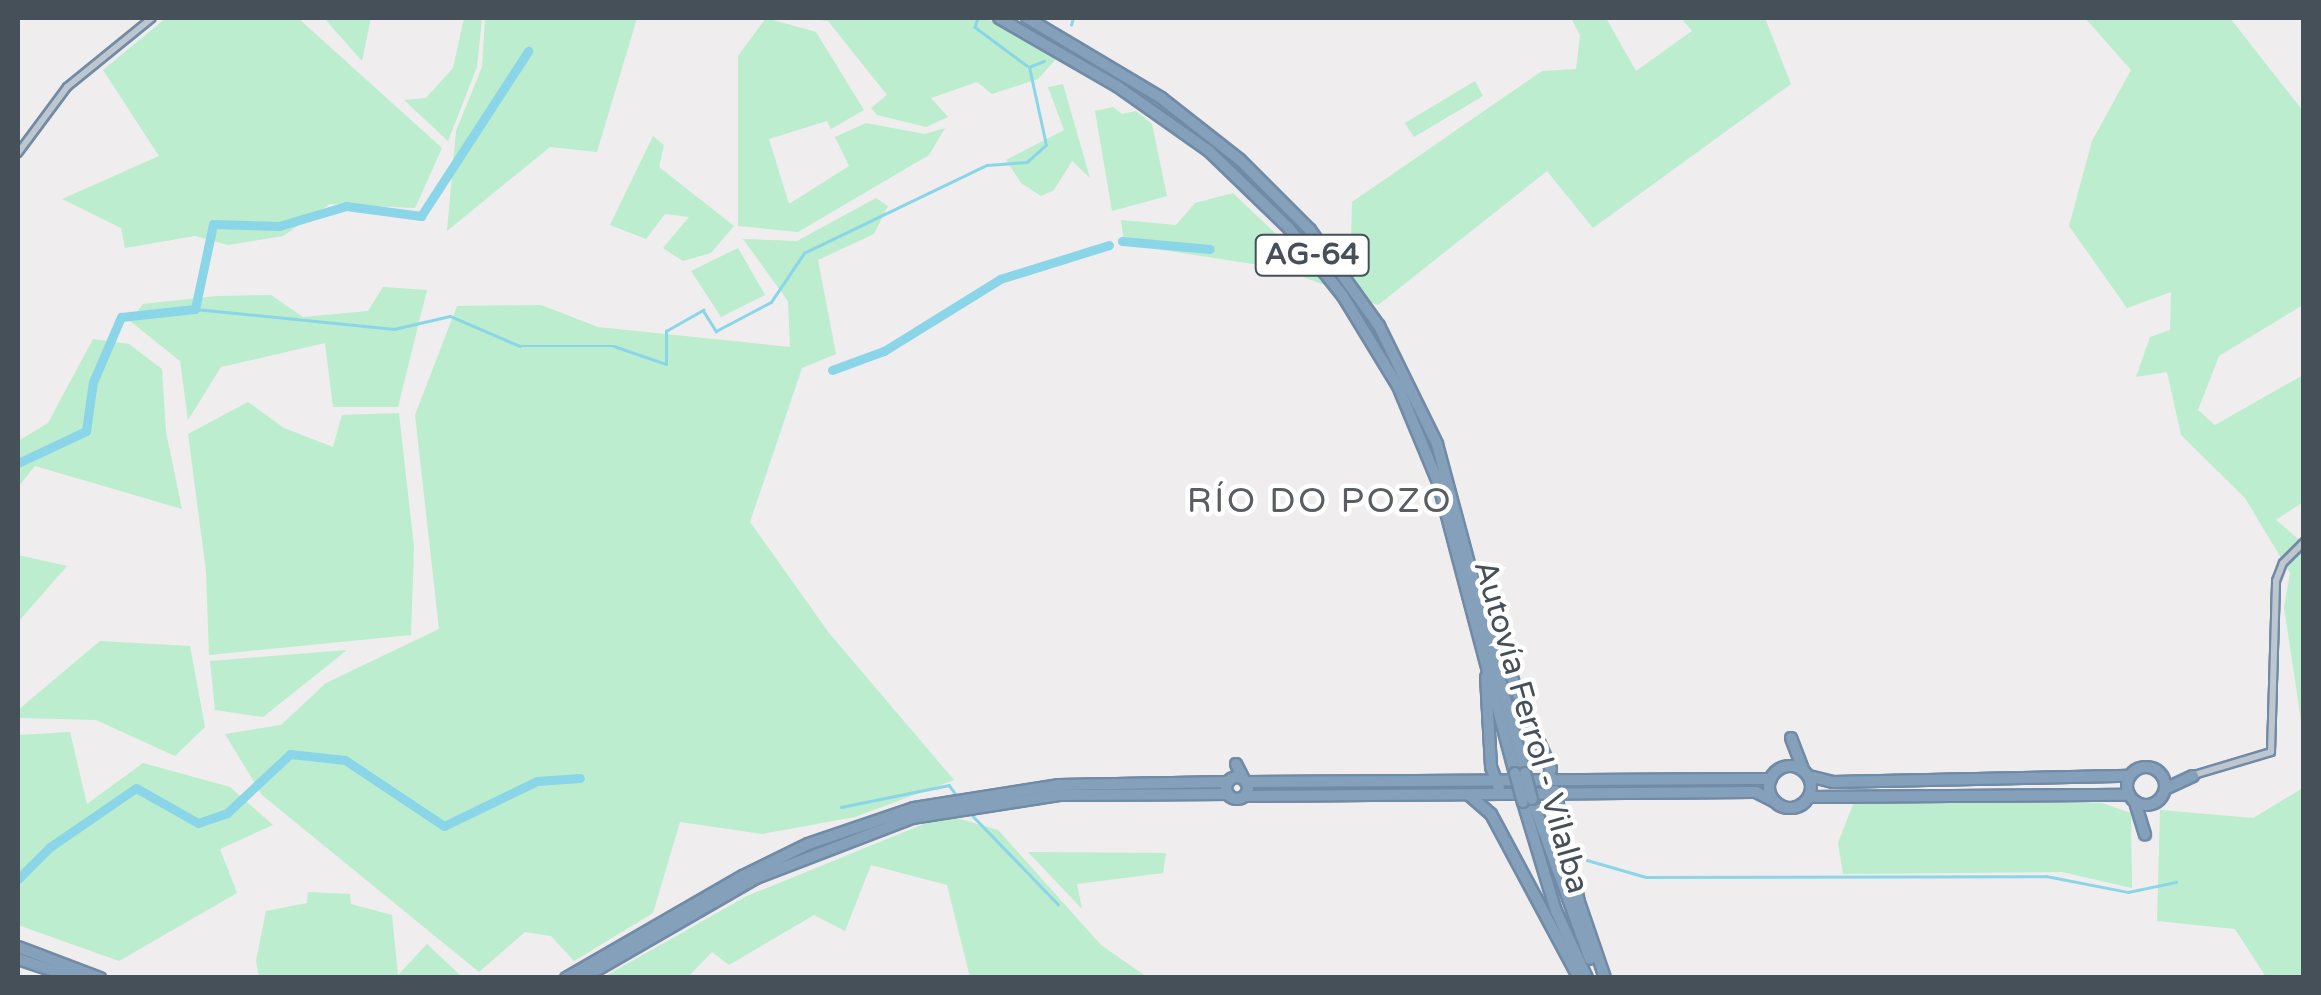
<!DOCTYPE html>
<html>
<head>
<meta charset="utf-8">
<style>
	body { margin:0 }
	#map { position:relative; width:2321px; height:995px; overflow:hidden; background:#efeded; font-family:"Varela Round",sans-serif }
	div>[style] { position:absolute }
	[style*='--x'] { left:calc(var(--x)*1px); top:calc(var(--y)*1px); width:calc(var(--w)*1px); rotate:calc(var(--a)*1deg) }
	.green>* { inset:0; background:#bbedce }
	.stream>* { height:2.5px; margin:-1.25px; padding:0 1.25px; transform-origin:1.25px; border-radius:1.25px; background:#8ad6e8 }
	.river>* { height:9px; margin:-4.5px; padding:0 4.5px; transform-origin:4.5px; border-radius:4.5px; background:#8ad6e8 }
	.roads { filter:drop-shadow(2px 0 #718ba6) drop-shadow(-2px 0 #718ba6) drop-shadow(0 2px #718ba6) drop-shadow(0 -2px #718ba6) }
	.minor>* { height:6px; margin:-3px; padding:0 3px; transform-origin:3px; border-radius:3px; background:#bec7cf }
	.highway>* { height:10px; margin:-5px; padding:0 5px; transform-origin:5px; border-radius:5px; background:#85a0bb }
	.highway>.ring { margin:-5px; padding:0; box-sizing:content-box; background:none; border:10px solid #85a0bb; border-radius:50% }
	.bridges { filter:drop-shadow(2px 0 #718ba6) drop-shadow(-2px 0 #718ba6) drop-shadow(0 2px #718ba6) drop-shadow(0 -2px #718ba6) }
	.highway-bridge>* { height:10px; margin:-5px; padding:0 5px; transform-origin:5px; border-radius:5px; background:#85a0bb }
	span { translate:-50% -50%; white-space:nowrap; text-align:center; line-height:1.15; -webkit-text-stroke:9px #fff; paint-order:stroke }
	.shield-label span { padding:2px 8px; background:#fff; border:2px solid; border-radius:8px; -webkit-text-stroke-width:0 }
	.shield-label { font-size:30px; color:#465059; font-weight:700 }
	.street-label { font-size:32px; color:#465059 }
	.neighbourhood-label { font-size:35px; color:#5a5d61; letter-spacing:2.5px }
	.frame { position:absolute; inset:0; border:20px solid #465059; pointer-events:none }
</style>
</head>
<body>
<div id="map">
	<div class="green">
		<i style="clip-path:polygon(166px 18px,298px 18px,442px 148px,415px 208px,330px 204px,283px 236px,228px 245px,195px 236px,125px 248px,121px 228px,62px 199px,159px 156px,103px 70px)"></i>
		<i style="clip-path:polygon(324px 18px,371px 18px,362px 61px)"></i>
		<i style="clip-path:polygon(464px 18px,482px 18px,477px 67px,448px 141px,404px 100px,426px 98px,453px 68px)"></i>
		<i style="clip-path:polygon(485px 18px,637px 18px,597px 152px,550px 147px,447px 231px,456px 131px,482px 67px)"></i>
		<i style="clip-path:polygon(766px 18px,816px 32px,864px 110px,831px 129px,827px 121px,769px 139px,789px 204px,849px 166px,835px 137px,866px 123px,925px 134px,945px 128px,929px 155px,798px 232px,738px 226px,738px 56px)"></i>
		<i style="clip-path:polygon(802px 18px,986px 18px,1056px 59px,1038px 79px,992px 94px,977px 82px,931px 98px,948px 117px,926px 127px,877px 115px,871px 108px,887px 95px,828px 21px)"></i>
		<i style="clip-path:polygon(1571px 18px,1606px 18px,1636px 71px,1692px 31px,1681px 18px,1765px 18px,1791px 84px,1593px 228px,1547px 171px,1378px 305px,1279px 268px,1124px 244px,1121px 220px,1176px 225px,1195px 203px,1233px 193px,1297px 254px,1351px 240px,1352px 202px,1542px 71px,1576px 69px,1580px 35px)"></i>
		<i style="clip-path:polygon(2085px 18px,2230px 18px,2303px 111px,2303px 305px,2219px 356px,2198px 410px,2215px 425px,2303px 375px,2303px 502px,2276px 520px,2303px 543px,2303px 734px,2284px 607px,2290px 573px,2245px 498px,2181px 435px,2167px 372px,2136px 377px,2150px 337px,2170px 330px,2171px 292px,2127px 308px,2069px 226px,2092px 141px,2131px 70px)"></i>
		<i style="clip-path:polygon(1475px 81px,1483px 96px,1414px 137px,1405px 123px)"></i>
		<i style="clip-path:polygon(1063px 84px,1090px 178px,1072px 161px,1054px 190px,1041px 196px,1021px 183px,1006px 160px,1064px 130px,1048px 87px)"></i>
		<i style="clip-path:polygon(1113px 107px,1122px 114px,1136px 111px,1152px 124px,1167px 196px,1112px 211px,1095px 111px)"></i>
		<i style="clip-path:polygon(653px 136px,664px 145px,659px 167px,734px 226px,711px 253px,683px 261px,663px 248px,689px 217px,665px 214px,646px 239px,610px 225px)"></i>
		<i style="clip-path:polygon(876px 198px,888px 206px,874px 234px,818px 260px,836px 354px,802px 368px,750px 522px,829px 633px,954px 780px,855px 817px,762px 834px,680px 822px,653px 913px,574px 961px,551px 936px,525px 932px,479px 972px,262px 795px,225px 734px,281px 725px,326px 683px,439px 629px,415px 415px,457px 306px,541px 305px,598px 327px,790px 347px,788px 301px,743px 239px,797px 241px)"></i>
		<i style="clip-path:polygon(738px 248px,765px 295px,721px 317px,691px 271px)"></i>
		<i style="clip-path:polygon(383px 287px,427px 290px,398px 407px,333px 407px,325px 343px,221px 367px,188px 420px,180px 361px,130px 321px,143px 304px,217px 296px,271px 295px,303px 317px,368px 311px)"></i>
		<i style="clip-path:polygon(93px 339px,129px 344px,162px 369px,166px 432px,182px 509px,35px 466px,18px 487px,18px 441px,48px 423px)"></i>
		<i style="clip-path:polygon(248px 402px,284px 428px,333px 447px,342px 415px,399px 413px,414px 547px,411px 635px,209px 655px,206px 571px,188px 434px)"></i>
		<i style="clip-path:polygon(18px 555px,67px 566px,18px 622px)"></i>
		<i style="clip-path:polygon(100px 641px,190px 646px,205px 727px,175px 756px,96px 720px,18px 718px,18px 710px)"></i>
		<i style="clip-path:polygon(347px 650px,263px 717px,215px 710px,210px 661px)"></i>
		<i style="clip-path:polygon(70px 732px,87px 804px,143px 763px,230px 787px,273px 825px,220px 849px,237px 893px,119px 961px,18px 925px,18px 735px)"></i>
		<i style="clip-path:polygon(2303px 788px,2303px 977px,2266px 977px,2235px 929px,2157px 921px,2160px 810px,2253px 818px)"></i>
		<i style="clip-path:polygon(1856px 797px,2102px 803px,2131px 813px,2132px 888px,2062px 872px,1843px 874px,1838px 843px)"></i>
		<i style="clip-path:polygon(946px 815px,998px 830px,1101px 945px,1147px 977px,970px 977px,947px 885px,871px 865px,845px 931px,814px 915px,729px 965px,712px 952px,688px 977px,602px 978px,747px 896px)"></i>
		<i style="clip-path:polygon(1028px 852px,1166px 853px,1163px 873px,1077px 884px,1082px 909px)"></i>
		<i style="clip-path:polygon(308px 892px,350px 894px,351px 904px,392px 915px,398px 975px,427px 944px,462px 977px,259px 977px,256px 961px,266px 911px,307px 903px)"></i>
	</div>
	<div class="stream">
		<i style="--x:978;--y:18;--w:9;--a:108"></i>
		<i style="--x:975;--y:27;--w:64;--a:36.7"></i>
		<i style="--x:1071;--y:25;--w:7;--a:-74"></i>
		<i style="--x:195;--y:309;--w:200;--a:5.7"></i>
		<i style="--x:394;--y:329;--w:57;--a:-13.1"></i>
		<i style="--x:450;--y:316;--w:76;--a:23.2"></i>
		<i style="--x:520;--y:346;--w:94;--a:0"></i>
		<i style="--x:614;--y:346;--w:55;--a:19.1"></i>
		<i style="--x:666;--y:364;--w:33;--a:-90"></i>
		<i style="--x:666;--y:331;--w:43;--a:-29.6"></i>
		<i style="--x:703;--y:310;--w:25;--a:58"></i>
		<i style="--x:716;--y:331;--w:62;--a:-27.8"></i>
		<i style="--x:771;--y:302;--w:59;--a:-56"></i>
		<i style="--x:804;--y:253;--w:203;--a:-25.7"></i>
		<i style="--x:987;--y:165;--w:40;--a:-4.3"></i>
		<i style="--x:1027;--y:162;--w:25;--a:-42"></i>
		<i style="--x:1046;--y:145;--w:80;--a:-102.3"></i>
		<i style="--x:1029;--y:67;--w:16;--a:-22"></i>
		<i style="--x:841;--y:807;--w:110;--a:-11.5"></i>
		<i style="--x:949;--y:785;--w:15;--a:53"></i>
		<i style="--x:972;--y:815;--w:124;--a:46"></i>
		<i style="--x:1587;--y:860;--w:61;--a:16.1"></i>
		<i style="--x:1646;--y:877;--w:400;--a:-0.1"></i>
		<i style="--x:2046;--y:876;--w:84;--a:11"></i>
		<i style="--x:2128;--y:892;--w:49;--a:-11.8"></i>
	</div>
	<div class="river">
		<i style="--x:1122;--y:241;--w:88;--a:5.2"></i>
		<i style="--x:832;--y:370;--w:55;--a:-20.1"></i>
		<i style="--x:884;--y:351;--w:137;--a:-31.8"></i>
		<i style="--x:1000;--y:279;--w:114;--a:-17.3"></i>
		<i style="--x:18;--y:463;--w:75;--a:-25.2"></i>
		<i style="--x:86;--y:431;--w:49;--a:-81.9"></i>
		<i style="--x:93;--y:382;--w:71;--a:-66.7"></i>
		<i style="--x:121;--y:317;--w:74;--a:-6.2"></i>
		<i style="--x:195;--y:309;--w:87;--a:-78"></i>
		<i style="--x:213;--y:224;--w:66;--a:1.7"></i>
		<i style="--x:279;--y:226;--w:70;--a:-16.6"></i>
		<i style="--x:346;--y:206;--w:76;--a:7.6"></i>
		<i style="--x:421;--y:216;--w:197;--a:-57"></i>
		<i style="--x:18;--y:879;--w:45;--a:-45"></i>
		<i style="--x:50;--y:847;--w:104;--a:-34.5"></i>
		<i style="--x:136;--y:788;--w:71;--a:29.4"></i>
		<i style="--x:198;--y:823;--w:31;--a:-19"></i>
		<i style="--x:227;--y:813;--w:86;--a:-43.1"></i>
		<i style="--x:290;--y:754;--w:55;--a:6.2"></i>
		<i style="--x:345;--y:760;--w:119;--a:33.7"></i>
		<i style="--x:444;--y:826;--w:103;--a:-25.8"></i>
		<i style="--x:537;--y:781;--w:43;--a:-4"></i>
	</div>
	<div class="roads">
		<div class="minor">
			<i style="--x:18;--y:153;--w:82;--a:-53.4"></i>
			<i style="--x:67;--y:87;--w:109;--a:-39.1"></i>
			<i style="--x:2194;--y:775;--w:80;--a:-16.6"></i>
			<i style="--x:2271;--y:752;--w:171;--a:-88.3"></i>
			<i style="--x:2276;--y:581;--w:19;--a:-69"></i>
			<i style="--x:2283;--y:563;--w:30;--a:-45"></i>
		</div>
		<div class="highway">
			<i style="--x:999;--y:18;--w:136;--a:30"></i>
			<i style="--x:1117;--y:86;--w:113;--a:35.2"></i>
			<i style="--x:1209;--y:151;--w:110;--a:43.9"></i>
			<i style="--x:1288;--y:227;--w:88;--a:51.4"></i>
			<i style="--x:1343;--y:296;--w:105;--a:58.6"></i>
			<i style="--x:1398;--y:386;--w:104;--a:67.4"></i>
			<i style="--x:1438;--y:482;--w:301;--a:75.2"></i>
			<i style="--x:1027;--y:18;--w:156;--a:30.8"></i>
			<i style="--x:1161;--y:98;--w:100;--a:38.1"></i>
			<i style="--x:1240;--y:160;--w:99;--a:45"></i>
			<i style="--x:1310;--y:230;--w:118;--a:54.3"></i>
			<i style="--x:1379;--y:326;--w:131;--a:63.8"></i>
			<i style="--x:1437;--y:444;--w:341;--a:75"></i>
			<i style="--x:1490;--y:604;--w:90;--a:73.2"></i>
			<i style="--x:1516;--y:690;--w:86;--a:66.1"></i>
			<i style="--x:1551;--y:769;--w:16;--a:105"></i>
			<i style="--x:1486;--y:677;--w:90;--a:86.8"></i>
			<i style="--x:1491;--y:767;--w:22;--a:69"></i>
			<i style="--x:1791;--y:738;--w:33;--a:69"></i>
			<i style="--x:1236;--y:764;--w:16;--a:63"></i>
			<i class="ring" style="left:1769px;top:766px;width:32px;height:32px"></i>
			<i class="ring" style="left:2127px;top:767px;width:28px;height:28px"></i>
			<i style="--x:1809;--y:776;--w:25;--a:14"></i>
			<i style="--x:1833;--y:782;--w:297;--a:-1.2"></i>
			<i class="ring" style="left:1226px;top:777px;width:12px;height:12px"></i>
			<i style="--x:1246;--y:782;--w:525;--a:-0.33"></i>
			<i style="--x:2165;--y:789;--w:31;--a:-25"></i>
			<i style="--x:1555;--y:791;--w:114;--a:77.8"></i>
			<i style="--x:1579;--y:902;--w:80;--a:71.1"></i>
			<i style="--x:1469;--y:795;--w:29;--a:41"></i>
			<i style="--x:1491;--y:814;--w:186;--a:61.8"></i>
			<i style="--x:1245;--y:796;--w:511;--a:-0.45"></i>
			<i style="--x:1756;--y:792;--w:20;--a:27"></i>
			<i style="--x:1809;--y:797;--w:320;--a:-0.4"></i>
			<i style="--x:1532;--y:799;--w:170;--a:70.1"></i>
			<i style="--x:1523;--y:802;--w:114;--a:73.2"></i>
			<i style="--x:1556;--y:911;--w:74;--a:65.2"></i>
			<i style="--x:2135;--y:802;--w:34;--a:73"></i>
			<i style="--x:18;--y:947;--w:88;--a:20.7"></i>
			<i style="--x:18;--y:959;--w:60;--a:18.4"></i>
			<i style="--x:566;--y:978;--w:204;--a:-30"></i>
			<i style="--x:743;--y:876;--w:72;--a:-26.2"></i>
			<i style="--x:808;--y:844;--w:112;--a:-18.8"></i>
			<i style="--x:914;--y:808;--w:147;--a:-9"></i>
			<i style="--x:1059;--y:785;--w:169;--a:-1"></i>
			<i style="--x:583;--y:978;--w:200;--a:-30"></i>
			<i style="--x:756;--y:878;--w:167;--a:-21"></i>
			<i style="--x:912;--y:818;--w:149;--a:-8.9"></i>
			<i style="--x:1059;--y:795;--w:169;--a:-0.3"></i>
		</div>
	</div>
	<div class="bridges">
		<div class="highway-bridge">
			<i style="--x:1515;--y:773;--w:30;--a:75"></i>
			<i style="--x:1525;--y:773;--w:27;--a:75"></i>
		</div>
	</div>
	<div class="shield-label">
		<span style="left:1312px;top:255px">AG-64</span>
	</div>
	<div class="street-label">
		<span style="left:1531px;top:727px;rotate:74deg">Autovía Ferrol - Vilalba</span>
	</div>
	<div class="neighbourhood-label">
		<span style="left:1320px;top:501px">RÍO DO POZO</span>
	</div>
	<div class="frame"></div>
</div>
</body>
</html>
